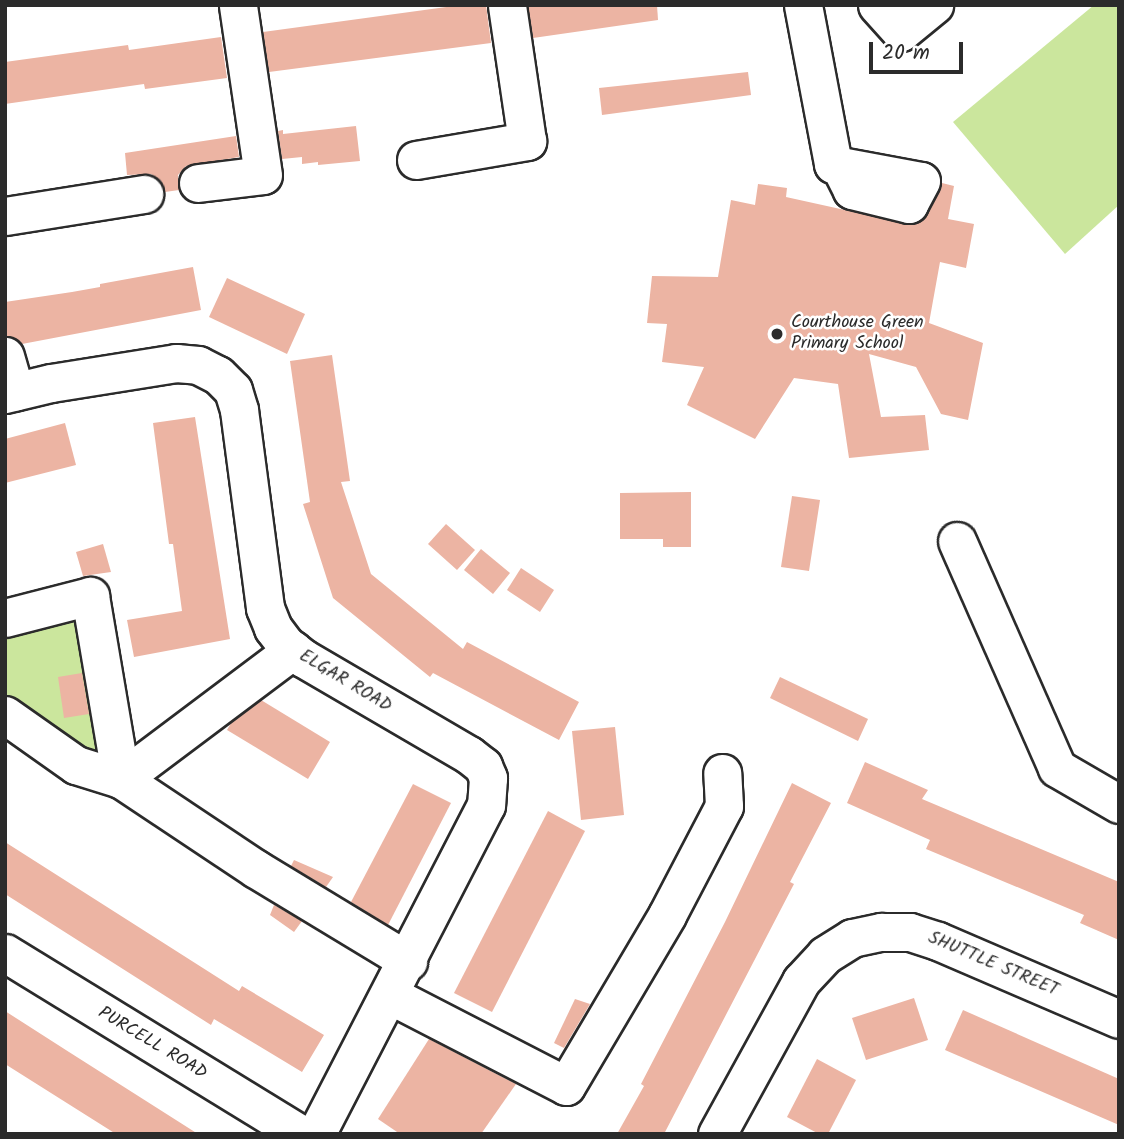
<!DOCTYPE html>
<html>
<head>
<meta charset="utf-8">
<style>
	body { margin:0 }
	#map { position:relative; width:1124px; height:1139px; overflow:hidden; background:#fff; font-family:Kalam,sans-serif }
	div>[style] { position:absolute }
	[style*='--x'] { left:calc(var(--x)*1px); top:calc(var(--y)*1px); width:calc(var(--w)*1px); rotate:calc(var(--a)*1deg) }
	.green>* { inset:0; background:#cbe69d }
	.building>* { inset:0; background:#ecb4a3 }
	.roads { filter:drop-shadow(2px 0 #2b2b2b) drop-shadow(-2px 0 #2b2b2b) drop-shadow(0 2px #2b2b2b) drop-shadow(0 -2px #2b2b2b) }
	.minor>* { height:37px; margin:-18.5px; padding:0 18.5px; transform-origin:18.5px; border-radius:18.5px; background:#fff }
	.dots>* { width:19px; height:19px; translate:-50% -50%; box-sizing:border-box; border:4px solid #fff; border-radius:50% }
	span { translate:-50% -50%; white-space:nowrap; text-align:center; line-height:1.15; -webkit-text-stroke:5px #fff; paint-order:stroke }
	.poi-label { font-size:18px; color:#2b2b2b }
	.left { translate:0 -50%; text-align:left }
	.street-label { font-size:18px; color:#2b2b2b }
	.frame { position:absolute; inset:0; border:7px solid #2b2b2b; pointer-events:none }
	.scale { position:absolute; left:869px; top:42px; width:94px; height:32px; box-sizing:border-box; border:4px solid #2b2b2b; border-top:0; padding-left:9px; font-size:21px; line-height:24px; white-space:nowrap; color:#2b2b2b; -webkit-text-stroke:5px #fff; paint-order:stroke }
</style>
</head>
<body>
<div id="map">
	<div class="green">
		<i style="clip-path:polygon(1094px 5px,1119px 5px,1119px 205px,1065px 254px,953px 122px)"></i>
		<i style="clip-path:polygon(85px 602px,105px 767px,5px 708px,5px 618px)"></i>
	</div>
	<div class="building">
		<i style="clip-path:polygon(461px 5px,486px 5px,491px 43px,269px 72px,263px 32px)"></i>
		<i style="clip-path:polygon(528px 5px,657px 5px,658px 20px,533px 38px)"></i>
		<i style="clip-path:polygon(221px 37px,227px 78px,145px 89px,144px 84px,5px 104px,5px 62px,128px 45px,129px 50px)"></i>
		<i style="clip-path:polygon(748px 72px,751px 95px,602px 115px,599px 88px)"></i>
		<i style="clip-path:polygon(356px 126px,360px 161px,318px 165px,318px 162px,302px 164px,302px 157px,282px 159px,278px 131px,283px 130px,283px 134px)"></i>
		<i style="clip-path:polygon(236px 136px,239px 157px,186px 166px,178px 175px,179px 190px,165px 192px,161px 181px,151px 174px,127px 175px,125px 153px)"></i>
		<i style="clip-path:polygon(942px 183px,954px 186px,948px 219px,974px 224px,966px 268px,940px 262px,929px 323px,983px 343px,968px 420px,941px 414px,916px 367px,869px 354px,881px 417px,925px 415px,929px 450px,849px 458px,838px 384px,794px 378px,755px 439px,687px 405px,704px 367px,662px 362px,667px 324px,647px 323px,652px 276px,718px 277px,731px 200px,755px 205px,758px 184px,787px 188px,786px 197px,913px 225px,927px 214px)"></i>
		<i style="clip-path:polygon(193px 267px,201px 310px,22px 344px,7px 336px,5px 302px,72px 292px,100px 287px,100px 284px)"></i>
		<i style="clip-path:polygon(227px 278px,305px 314px,287px 354px,209px 317px)"></i>
		<i style="clip-path:polygon(332px 355px,350px 481px,341px 482px,371px 574px,463px 649px,467px 642px,579px 702px,559px 740px,433px 673px,430px 677px,333px 598px,303px 504px,310px 502px,290px 361px)"></i>
		<i style="clip-path:polygon(195px 417px,230px 639px,134px 657px,127px 620px,182px 611px,173px 544px,169px 544px,153px 423px)"></i>
		<i style="clip-path:polygon(65px 423px,76px 465px,5px 483px,5px 439px)"></i>
		<i style="clip-path:polygon(691px 492px,691px 547px,663px 547px,663px 539px,620px 539px,620px 493px)"></i>
		<i style="clip-path:polygon(792px 496px,820px 500px,809px 571px,781px 567px)"></i>
		<i style="clip-path:polygon(446px 524px,475px 550px,457px 570px,428px 544px)"></i>
		<i style="clip-path:polygon(103px 544px,111px 572px,83px 576px,76px 552px)"></i>
		<i style="clip-path:polygon(481px 549px,510px 573px,493px 594px,464px 570px)"></i>
		<i style="clip-path:polygon(521px 568px,554px 590px,540px 612px,507px 590px)"></i>
		<i style="clip-path:polygon(82px 673px,89px 714px,64px 718px,58px 677px)"></i>
		<i style="clip-path:polygon(780px 677px,868px 719px,858px 741px,770px 698px)"></i>
		<i style="clip-path:polygon(261px 700px,330px 742px,308px 779px,227px 730px,231px 723px)"></i>
		<i style="clip-path:polygon(615px 727px,624px 815px,581px 820px,572px 731px)"></i>
		<i style="clip-path:polygon(865px 762px,928px 790px,922px 799px,1119px 882px,1119px 940px,1080px 923px,1084px 915px,926px 849px,930px 840px,847px 803px)"></i>
		<i style="clip-path:polygon(792px 783px,831px 803px,790px 882px,794px 884px,664px 1134px,617px 1134px,644px 1086px,641px 1084px,725px 922px)"></i>
		<i style="clip-path:polygon(413px 784px,451px 803px,388px 925px,351px 902px)"></i>
		<i style="clip-path:polygon(548px 811px,585px 831px,492px 1012px,454px 993px)"></i>
		<i style="clip-path:polygon(5px 842px,239px 991px,242px 986px,324px 1035px,302px 1072px,214px 1019px,211px 1025px,5px 894px)"></i>
		<i style="clip-path:polygon(294px 860px,333px 877px,326px 887px,291px 866px)"></i>
		<i style="clip-path:polygon(274px 905px,302px 921px,294px 932px,270px 915px)"></i>
		<i style="clip-path:polygon(914px 998px,928px 1040px,866px 1060px,852px 1018px)"></i>
		<i style="clip-path:polygon(575px 999px,590px 1004px,564px 1048px,554px 1043px)"></i>
		<i style="clip-path:polygon(963px 1010px,1119px 1079px,1119px 1125px,945px 1050px)"></i>
		<i style="clip-path:polygon(5px 1011px,69px 1052px,198px 1134px,116px 1134px,5px 1064px)"></i>
		<i style="clip-path:polygon(429px 1039px,516px 1084px,481px 1134px,400px 1134px,378px 1119px)"></i>
		<i style="clip-path:polygon(817px 1059px,856px 1080px,828px 1134px,819px 1134px,787px 1117px)"></i>
	</div>
	<div class="roads">
		<div class="minor">
			<i style="--x:803;--y:5;--w:162;--a:79.3"></i>
			<i style="--x:833;--y:164;--w:7;--a:16"></i>
			<i style="--x:840;--y:166;--w:82;--a:10.5"></i>
			<i style="--x:921;--y:181;--w:26;--a:118"></i>
			<i style="--x:909;--y:204;--w:59;--a:-166.2"></i>
			<i style="--x:852;--y:190;--w:27;--a:-117"></i>
			<i style="--x:877;--y:5;--w:36;--a:48"></i>
			<i style="--x:901;--y:32;--w:43;--a:-39.3"></i>
			<i style="--x:416;--y:160;--w:113;--a:-9.7"></i>
			<i style="--x:527;--y:141;--w:137;--a:-98.4"></i>
			<i style="--x:198;--y:183;--w:65;--a:-7"></i>
			<i style="--x:263;--y:175;--w:172;--a:-98.4"></i>
			<i style="--x:5;--y:216;--w:141;--a:-9"></i>
			<i style="--x:5;--y:356;--w:37;--a:74"></i>
			<i style="--x:5;--y:394;--w:47;--a:-13.4"></i>
			<i style="--x:51;--y:383;--w:127;--a:-9.1"></i>
			<i style="--x:176;--y:363;--w:22;--a:5"></i>
			<i style="--x:198;--y:365;--w:22;--a:27"></i>
			<i style="--x:218;--y:375;--w:21;--a:45"></i>
			<i style="--x:233;--y:390;--w:21;--a:73"></i>
			<i style="--x:239;--y:410;--w:200;--a:82.5"></i>
			<i style="--x:265;--y:608;--w:22;--a:68"></i>
			<i style="--x:273;--y:628;--w:20;--a:53"></i>
			<i style="--x:285;--y:644;--w:23;--a:38"></i>
			<i style="--x:303;--y:658;--w:192;--a:30.3"></i>
			<i style="--x:469;--y:755;--w:18;--a:38"></i>
			<i style="--x:483;--y:766;--w:13;--a:67"></i>
			<i style="--x:488;--y:778;--w:27;--a:94"></i>
			<i style="--x:486;--y:805;--w:370;--a:117.3"></i>
			<i style="--x:957;--y:541;--w:248;--a:66.2"></i>
			<i style="--x:1057;--y:768;--w:72;--a:30.1"></i>
			<i style="--x:5;--y:618;--w:88;--a:-14.5"></i>
			<i style="--x:90;--y:596;--w:186;--a:80.4"></i>
			<i style="--x:121;--y:779;--w:162;--a:33.7"></i>
			<i style="--x:256;--y:869;--w:178;--a:31.2"></i>
			<i style="--x:5;--y:715;--w:87;--a:35.2"></i>
			<i style="--x:76;--y:765;--w:47;--a:17.3"></i>
			<i style="--x:121;--y:779;--w:215;--a:-36.9"></i>
			<i style="--x:5;--y:953;--w:346;--a:31.5"></i>
			<i style="--x:390;--y:995;--w:198;--a:27.3"></i>
			<i style="--x:566;--y:1086;--w:199;--a:-59.4"></i>
			<i style="--x:667;--y:915;--w:123;--a:-62.4"></i>
			<i style="--x:724;--y:806;--w:33;--a:-93"></i>
			<i style="--x:717;--y:1134;--w:175;--a:-61.2"></i>
			<i style="--x:801;--y:981;--w:35;--a:-47"></i>
			<i style="--x:825;--y:955;--w:32;--a:-32"></i>
			<i style="--x:852;--y:938;--w:30;--a:-12"></i>
			<i style="--x:881;--y:932;--w:29;--a:0"></i>
			<i style="--x:910;--y:932;--w:29;--a:18"></i>
			<i style="--x:938;--y:941;--w:197;--a:23.3"></i>
		</div>
	</div>
	<div class="dots">
		<i style="left:777px;top:334px;background:#2b2b2b"></i>
	</div>
	<div class="poi-label">
		<span class="left" style="left:791px;top:334px">Courthouse Green<br>Primary School</span>
	</div>
	<div class="street-label">
		<span style="left:345px;top:682px;rotate:31deg">ELGAR ROAD</span>
		<span style="left:993px;top:965px;rotate:23deg">SHUTTLE STREET</span>
		<span style="left:152px;top:1044px;rotate:31deg">PURCELL ROAD</span>
	</div>
	<div class="frame"></div>
	<div class="scale">20 m</div>
</div>
</body>
</html>
